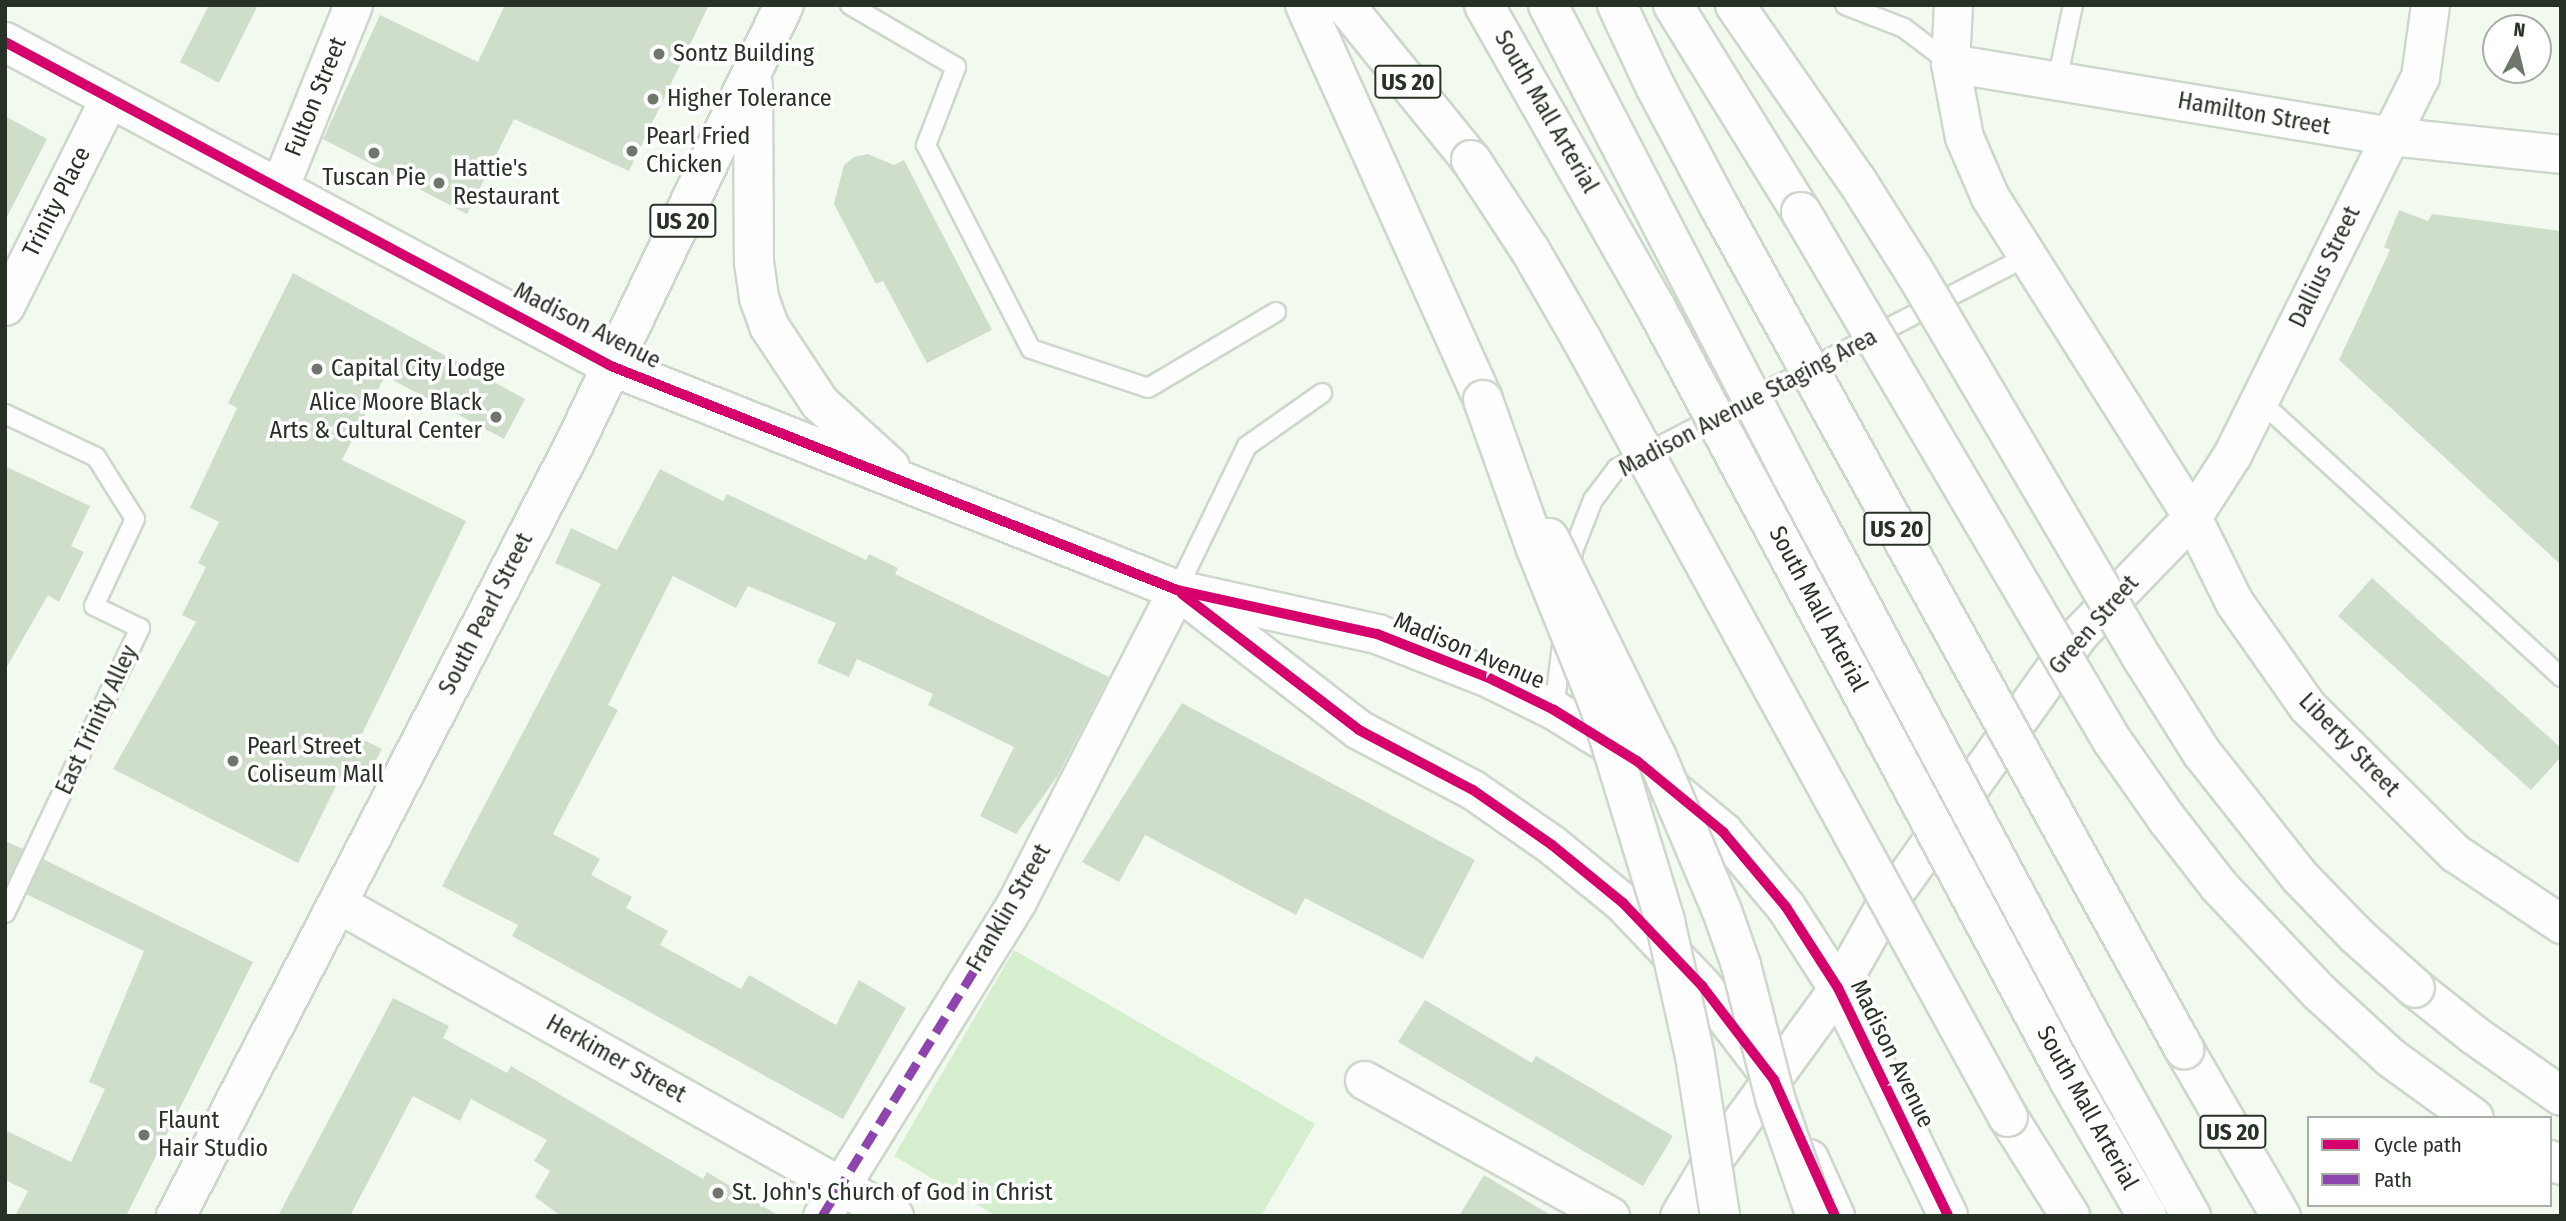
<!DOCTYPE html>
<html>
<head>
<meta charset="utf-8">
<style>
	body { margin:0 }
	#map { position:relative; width:2566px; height:1221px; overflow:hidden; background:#f2faf0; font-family:"Fira Sans Condensed",sans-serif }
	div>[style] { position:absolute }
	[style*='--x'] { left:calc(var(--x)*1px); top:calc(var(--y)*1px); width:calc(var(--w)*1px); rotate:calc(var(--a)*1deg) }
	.green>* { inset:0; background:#d4eece }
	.building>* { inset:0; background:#cfdecb }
	.roads { filter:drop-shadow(2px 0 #ced7cc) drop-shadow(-2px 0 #ced7cc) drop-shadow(0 2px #ced7cc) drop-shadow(0 -2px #ced7cc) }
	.lane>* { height:18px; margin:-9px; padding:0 9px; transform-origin:9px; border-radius:9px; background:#fdfefd }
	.street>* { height:37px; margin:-18.5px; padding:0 18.5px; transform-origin:18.5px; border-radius:18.5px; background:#fdfefd }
	.primary>* { height:38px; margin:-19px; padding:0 19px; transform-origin:19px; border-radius:19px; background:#fdfefd }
	.highway>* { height:38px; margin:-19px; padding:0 19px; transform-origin:19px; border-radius:19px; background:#fdfefd }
	.bridges { filter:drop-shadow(2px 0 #ced7cc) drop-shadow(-2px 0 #ced7cc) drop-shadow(0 2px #ced7cc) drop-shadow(0 -2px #ced7cc) }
	.primary-bridge>* { height:38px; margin:-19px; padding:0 19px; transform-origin:19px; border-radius:19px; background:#fdfefd }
	.highway-bridge>* { height:38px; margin:-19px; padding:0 19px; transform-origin:19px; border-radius:19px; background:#fdfefd }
	.quiet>* { height:9px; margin-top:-4.5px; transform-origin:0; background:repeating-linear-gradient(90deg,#8e44ad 0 18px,transparent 0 27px) }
	.cycleway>* { height:10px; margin:-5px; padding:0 5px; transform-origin:5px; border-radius:5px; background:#d6006c }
	.dots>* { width:19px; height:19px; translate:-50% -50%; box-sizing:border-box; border:4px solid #fff; border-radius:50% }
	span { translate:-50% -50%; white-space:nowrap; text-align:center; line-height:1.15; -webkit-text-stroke:7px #fff; paint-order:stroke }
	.shield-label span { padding:2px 5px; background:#fff; border:2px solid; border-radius:5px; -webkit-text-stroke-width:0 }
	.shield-label { font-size:23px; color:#283126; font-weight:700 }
	.poi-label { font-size:24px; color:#283126 }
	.left { translate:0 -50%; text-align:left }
	.right { translate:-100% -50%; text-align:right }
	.street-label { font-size:24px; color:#283126 }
	.frame { position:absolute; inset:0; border:7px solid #283126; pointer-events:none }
	.legend { position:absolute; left:2307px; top:1116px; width:245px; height:91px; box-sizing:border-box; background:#fff; border:2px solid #a9ada8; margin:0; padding:9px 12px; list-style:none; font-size:21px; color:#283126 }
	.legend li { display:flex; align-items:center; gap:14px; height:35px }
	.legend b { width:35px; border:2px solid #a9ada8 }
	.north { position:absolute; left:2482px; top:14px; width:70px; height:70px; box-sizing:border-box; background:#fff; border:2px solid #a9ada8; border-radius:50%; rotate:7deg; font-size:19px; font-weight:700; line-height:28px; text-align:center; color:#283126 }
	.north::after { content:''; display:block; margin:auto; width:24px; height:32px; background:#6f776d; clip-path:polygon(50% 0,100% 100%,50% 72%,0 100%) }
</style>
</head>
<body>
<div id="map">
	<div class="green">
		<i style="clip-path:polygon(1014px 950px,1315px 1124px,1261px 1216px,996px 1216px,894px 1156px)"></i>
	</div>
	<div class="building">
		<i style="clip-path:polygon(209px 5px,258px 5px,219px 83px,180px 62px)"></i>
		<i style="clip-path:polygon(505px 5px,709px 5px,629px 171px,514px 119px,467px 214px,323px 139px,380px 15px,478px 62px)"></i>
		<i style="clip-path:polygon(5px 116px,47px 139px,5px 221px)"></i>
		<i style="clip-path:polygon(868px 154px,894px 165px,904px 160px,992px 330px,927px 363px,883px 281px,876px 284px,834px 204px,844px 165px,854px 157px)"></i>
		<i style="clip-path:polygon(2399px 210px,2428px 221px,2432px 214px,2561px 231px,2561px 565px,2339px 360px,2390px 250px,2384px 247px)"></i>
		<i style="clip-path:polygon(293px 273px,525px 399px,504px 439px,385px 376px,342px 460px,466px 521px,360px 738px,382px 749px,365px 781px,344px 770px,298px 863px,113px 769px,196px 622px,182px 615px,206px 567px,198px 563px,219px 522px,190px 508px,237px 408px,228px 403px)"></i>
		<i style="clip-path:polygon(5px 466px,90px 506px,71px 546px,84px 552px,59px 602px,48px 595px,5px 670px)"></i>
		<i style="clip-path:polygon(660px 469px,723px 501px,727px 494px,866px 560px,869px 554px,898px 568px,895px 574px,1109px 677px,1057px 777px,1016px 834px,980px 816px,1014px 747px,928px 705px,933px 694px,857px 659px,849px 677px,817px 663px,836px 623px,748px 586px,736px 608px,673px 576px,608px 705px,618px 710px,553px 834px,600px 859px,591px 875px,632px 897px,626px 908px,668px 931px,660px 945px,741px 989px,749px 975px,836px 1025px,859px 980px,906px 1008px,843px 1119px,512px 936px,518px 925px,442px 886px,601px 584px,555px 563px,571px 528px,617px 550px)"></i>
		<i style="clip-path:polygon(2372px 578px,2561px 748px,2561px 757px,2531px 790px,2338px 616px)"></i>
		<i style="clip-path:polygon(1182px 703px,1475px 860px,1423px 959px,1305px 898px,1296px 915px,1145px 835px,1119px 882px,1082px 862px)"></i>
		<i style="clip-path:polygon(5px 841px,23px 849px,6px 885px,5px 884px)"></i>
		<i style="clip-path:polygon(43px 859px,253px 962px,126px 1216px,15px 1216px,28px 1191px,5px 1180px,5px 1130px,71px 1162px,105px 1089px,89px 1082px,144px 951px,26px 894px)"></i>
		<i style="clip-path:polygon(393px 998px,449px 1026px,443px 1038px,507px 1073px,511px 1066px,703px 1179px,707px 1172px,779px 1216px,561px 1216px,535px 1197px,550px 1171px,534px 1161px,547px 1140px,471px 1099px,460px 1121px,413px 1096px,350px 1216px,278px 1216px)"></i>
		<i style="clip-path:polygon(1425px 1000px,1532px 1063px,1536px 1056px,1673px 1136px,1643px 1186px,1398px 1042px)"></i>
		<i style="clip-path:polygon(1484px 1175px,1552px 1216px,1459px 1216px)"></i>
	</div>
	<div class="roads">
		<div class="lane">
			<i style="--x:850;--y:5;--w:123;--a:30.3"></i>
			<i style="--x:956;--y:67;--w:84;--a:111"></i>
			<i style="--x:926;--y:145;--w:229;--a:62.8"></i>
			<i style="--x:1031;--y:349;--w:123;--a:18.4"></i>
			<i style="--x:1148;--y:388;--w:149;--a:-30.7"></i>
			<i style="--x:1845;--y:5;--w:63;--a:21.3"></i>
			<i style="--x:1904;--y:28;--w:58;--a:37.3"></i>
			<i style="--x:2057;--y:81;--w:78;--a:-78.1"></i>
			<i style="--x:2259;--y:400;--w:410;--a:42.5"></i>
			<i style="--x:5;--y:414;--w:101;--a:25.3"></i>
			<i style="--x:96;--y:457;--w:73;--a:57.8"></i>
			<i style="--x:135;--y:519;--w:96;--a:115.2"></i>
			<i style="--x:94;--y:606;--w:51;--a:25.6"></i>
			<i style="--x:140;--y:628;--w:315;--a:115.3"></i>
			<i style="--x:1571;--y:568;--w:17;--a:-83"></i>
			<i style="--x:1573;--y:551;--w:55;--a:-68.6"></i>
			<i style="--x:1593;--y:500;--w:40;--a:-53"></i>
			<i style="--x:1617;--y:468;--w:462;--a:-27.3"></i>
			<i style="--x:1177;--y:590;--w:160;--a:-64.1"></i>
			<i style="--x:1247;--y:446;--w:92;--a:-35.2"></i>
			<i style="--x:1554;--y:710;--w:74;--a:-83"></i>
		</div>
		<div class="street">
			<i style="--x:1953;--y:5;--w:58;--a:93"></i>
			<i style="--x:1950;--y:63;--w:75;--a:79.3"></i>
			<i style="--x:1964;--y:137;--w:65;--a:66.6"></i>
			<i style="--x:1990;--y:197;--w:378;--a:57.7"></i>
			<i style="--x:2192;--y:517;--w:95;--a:63.7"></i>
			<i style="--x:2234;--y:602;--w:127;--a:54.9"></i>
			<i style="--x:2307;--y:706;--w:209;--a:44.8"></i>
			<i style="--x:2455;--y:853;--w:128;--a:33.8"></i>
			<i style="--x:1950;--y:63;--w:446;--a:9.4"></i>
			<i style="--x:2390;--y:136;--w:172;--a:6"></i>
			<i style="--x:279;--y:188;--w:197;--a:-68"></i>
			<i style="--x:5;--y:306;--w:233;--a:-63.4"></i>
			<i style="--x:337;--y:903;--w:639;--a:29.33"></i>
			<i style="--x:1364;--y:1080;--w:281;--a:28.9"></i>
			<i style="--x:822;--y:1216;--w:370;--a:-58.2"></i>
			<i style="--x:1017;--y:901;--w:350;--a:-62.8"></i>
			<i style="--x:1679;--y:1216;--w:57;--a:-59.4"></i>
			<i style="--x:1708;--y:1167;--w:221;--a:-54"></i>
			<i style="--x:1838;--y:988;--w:90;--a:-60.6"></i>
			<i style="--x:1882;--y:910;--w:338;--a:-54.5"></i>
			<i style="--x:2078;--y:635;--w:164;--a:-46"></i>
			<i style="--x:2192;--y:517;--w:74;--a:-57.2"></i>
			<i style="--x:2232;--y:455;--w:422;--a:-63.6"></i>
			<i style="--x:2420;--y:77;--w:73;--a:-82.1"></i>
		</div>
		<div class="primary">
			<i style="--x:1305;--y:5;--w:433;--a:65.7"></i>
			<i style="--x:1345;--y:5;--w:200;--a:50.9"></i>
			<i style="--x:1673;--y:5;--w:243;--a:58.3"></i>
			<i style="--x:5;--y:42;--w:687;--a:28.13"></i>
			<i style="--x:611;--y:366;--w:609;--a:21.59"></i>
			<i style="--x:1177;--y:590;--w:205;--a:12.4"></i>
			<i style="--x:1377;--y:634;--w:118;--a:21.4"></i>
			<i style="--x:1487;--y:677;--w:75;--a:26.2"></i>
			<i style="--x:1554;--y:710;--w:97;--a:31.6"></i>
			<i style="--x:1637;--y:761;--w:112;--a:39.5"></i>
			<i style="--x:1723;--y:832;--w:98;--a:50"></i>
			<i style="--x:1786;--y:907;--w:96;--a:57.3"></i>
			<i style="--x:1838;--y:988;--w:253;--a:64.2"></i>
			<i style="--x:753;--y:85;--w:177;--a:89.7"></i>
			<i style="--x:754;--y:262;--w:36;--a:82"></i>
			<i style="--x:759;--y:298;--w:30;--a:70"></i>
			<i style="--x:769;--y:326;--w:92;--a:56.5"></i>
			<i style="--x:820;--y:403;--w:95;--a:42.4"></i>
			<i style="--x:1187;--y:597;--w:217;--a:37.7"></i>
			<i style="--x:1359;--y:730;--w:129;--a:27.8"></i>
			<i style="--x:1473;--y:790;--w:96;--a:34.8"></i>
			<i style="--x:1552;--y:845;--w:92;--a:39.2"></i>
			<i style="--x:1623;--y:903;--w:115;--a:46.4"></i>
			<i style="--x:1702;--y:986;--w:113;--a:52.5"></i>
			<i style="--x:2184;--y:1049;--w:193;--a:59.9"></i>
			<i style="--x:2008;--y:1117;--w:117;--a:57.9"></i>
			<i style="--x:1809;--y:1159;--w:63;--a:65.5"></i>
			<i style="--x:2550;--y:1160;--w:12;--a:24"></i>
			<i style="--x:176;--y:1216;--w:870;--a:-62.7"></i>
			<i style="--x:575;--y:443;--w:485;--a:-64.5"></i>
		</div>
		<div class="highway">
			<i style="--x:2415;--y:988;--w:75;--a:38.5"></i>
			<i style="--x:2474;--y:1035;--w:106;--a:35"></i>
		</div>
	</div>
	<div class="bridges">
		<div class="primary-bridge">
			<i style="--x:1484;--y:5;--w:344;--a:60.4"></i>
			<i style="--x:1654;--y:304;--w:882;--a:61.87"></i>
			<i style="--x:2070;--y:1082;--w:155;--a:60.1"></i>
			<i style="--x:1548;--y:5;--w:530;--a:62.61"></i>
			<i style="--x:1792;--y:476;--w:650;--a:61.9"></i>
			<i style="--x:2098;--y:1049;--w:191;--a:60.9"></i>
			<i style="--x:1617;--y:5;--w:89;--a:64.9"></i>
			<i style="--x:1655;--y:86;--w:138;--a:62"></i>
			<i style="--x:1720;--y:208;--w:961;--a:61.11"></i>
			<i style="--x:1471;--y:160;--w:108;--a:56.8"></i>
			<i style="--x:1530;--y:250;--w:104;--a:60"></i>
			<i style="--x:1582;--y:340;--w:886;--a:61.27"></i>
			<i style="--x:1801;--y:212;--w:611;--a:59.53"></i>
			<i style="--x:2111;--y:739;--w:98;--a:55"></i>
			<i style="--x:2167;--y:819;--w:85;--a:52.2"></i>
			<i style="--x:2219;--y:886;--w:146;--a:46.7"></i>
			<i style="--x:2319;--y:992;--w:98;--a:42.5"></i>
			<i style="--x:2391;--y:1058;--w:102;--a:35.9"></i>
			<i style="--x:1549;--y:538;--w:242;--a:63.8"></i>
			<i style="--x:1656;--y:755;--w:169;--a:67.1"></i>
			<i style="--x:1722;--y:911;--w:57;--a:70.6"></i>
			<i style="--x:1741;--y:965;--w:140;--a:75.6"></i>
			<i style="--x:1776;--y:1101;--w:110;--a:70.9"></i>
		</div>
		<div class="highway-bridge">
			<i style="--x:1735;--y:5;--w:214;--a:55.3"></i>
			<i style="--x:1857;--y:181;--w:107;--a:57.7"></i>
			<i style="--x:1914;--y:271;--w:453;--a:59.5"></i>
			<i style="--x:2144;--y:661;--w:109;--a:57.8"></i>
			<i style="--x:2202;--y:753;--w:158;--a:51.7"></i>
			<i style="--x:2300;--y:877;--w:81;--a:46"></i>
			<i style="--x:2356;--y:935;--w:79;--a:41.9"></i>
			<i style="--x:1483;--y:400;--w:155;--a:70.4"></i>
			<i style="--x:1535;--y:546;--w:175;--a:68.1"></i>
			<i style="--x:1600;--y:708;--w:223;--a:73"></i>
			<i style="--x:1665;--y:921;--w:138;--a:77.5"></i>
			<i style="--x:1695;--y:1056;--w:162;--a:81.1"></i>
		</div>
	</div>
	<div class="quiet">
		<i style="--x:822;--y:1216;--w:353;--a:-58.2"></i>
	</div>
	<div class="cycleway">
		<i style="--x:5;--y:42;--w:687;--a:28.13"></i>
		<i style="--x:611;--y:366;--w:609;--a:21.59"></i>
		<i style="--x:1177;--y:590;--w:205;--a:12.4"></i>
		<i style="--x:1377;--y:634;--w:118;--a:21.4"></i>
		<i style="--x:1487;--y:677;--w:75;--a:26.2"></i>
		<i style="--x:1554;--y:710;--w:97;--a:31.6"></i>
		<i style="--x:1637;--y:761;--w:112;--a:39.5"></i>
		<i style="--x:1723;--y:832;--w:98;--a:50"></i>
		<i style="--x:1786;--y:907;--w:96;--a:57.3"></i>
		<i style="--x:1838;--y:988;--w:253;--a:64.2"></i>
		<i style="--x:1182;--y:594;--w:223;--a:37.5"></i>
		<i style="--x:1359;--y:730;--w:129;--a:27.8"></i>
		<i style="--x:1473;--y:790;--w:96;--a:34.8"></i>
		<i style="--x:1552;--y:845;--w:92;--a:39.2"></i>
		<i style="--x:1623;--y:903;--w:115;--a:46.4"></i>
		<i style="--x:1702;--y:986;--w:118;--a:52.5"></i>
		<i style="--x:1774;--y:1080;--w:149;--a:65.8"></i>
	</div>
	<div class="dots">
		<i style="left:659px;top:54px;background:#6f776d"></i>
		<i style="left:653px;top:99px;background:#6f776d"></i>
		<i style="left:632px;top:151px;background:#6f776d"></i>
		<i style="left:374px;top:153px;background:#6f776d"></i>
		<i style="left:439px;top:183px;background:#6f776d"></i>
		<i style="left:317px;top:369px;background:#6f776d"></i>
		<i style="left:496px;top:417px;background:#6f776d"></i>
		<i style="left:233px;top:761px;background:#6f776d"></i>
		<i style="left:144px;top:1135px;background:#6f776d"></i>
		<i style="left:718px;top:1193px;background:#6f776d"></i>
	</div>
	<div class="shield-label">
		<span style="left:1408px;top:82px">US 20</span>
		<span style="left:683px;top:221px">US 20</span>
		<span style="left:1897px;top:529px">US 20</span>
		<span style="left:2233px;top:1132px">US 20</span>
	</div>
	<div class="poi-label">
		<span class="left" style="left:673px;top:54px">Sontz Building</span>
		<span class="left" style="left:667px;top:99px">Higher Tolerance</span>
		<span class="left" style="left:646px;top:151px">Pearl Fried<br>Chicken</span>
		<span class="left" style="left:453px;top:183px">Hattie's<br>Restaurant</span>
		<span style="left:374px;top:178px">Tuscan Pie</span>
		<span class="left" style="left:331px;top:369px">Capital City Lodge</span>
		<span class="right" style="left:482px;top:417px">Alice Moore Black<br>Arts &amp; Cultural Center</span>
		<span class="left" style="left:247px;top:761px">Pearl Street<br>Coliseum Mall</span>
		<span class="left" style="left:158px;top:1135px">Flaunt<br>Hair Studio</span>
		<span class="left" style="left:732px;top:1193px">St. John's Church of God in Christ</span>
	</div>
	<div class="street-label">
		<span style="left:316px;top:97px;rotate:-68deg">Fulton Street</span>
		<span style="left:1546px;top:112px;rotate:60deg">South Mall Arterial</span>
		<span style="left:2254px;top:114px;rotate:10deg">Hamilton Street</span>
		<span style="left:57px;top:202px;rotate:-63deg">Trinity Place</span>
		<span style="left:2325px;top:267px;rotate:-64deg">Dallius Street</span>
		<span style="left:587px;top:326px;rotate:27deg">Madison Avenue</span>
		<span style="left:1748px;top:403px;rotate:-28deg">Madison Avenue Staging Area</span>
		<span style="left:1818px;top:609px;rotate:62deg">South Mall Arterial</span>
		<span style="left:486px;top:614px;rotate:-63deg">South Pearl Street</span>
		<span style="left:2094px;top:625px;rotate:-49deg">Green Street</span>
		<span style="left:1469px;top:651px;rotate:23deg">Madison Avenue</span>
		<span style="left:97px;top:720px;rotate:-65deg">East Trinity Alley</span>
		<span style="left:2349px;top:745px;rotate:46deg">Liberty Street</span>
		<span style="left:1009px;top:908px;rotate:-60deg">Franklin Street</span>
		<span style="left:1892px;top:1054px;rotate:64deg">Madison Avenue</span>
		<span style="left:616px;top:1059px;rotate:29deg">Herkimer Street</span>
		<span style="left:2087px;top:1108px;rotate:61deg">South Mall Arterial</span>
	</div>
	<div class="frame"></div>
	<ul class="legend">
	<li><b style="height:9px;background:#d6006c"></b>Cycle path</li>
	<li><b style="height:9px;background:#8e44ad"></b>Path</li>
	</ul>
	<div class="north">N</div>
</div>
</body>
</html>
